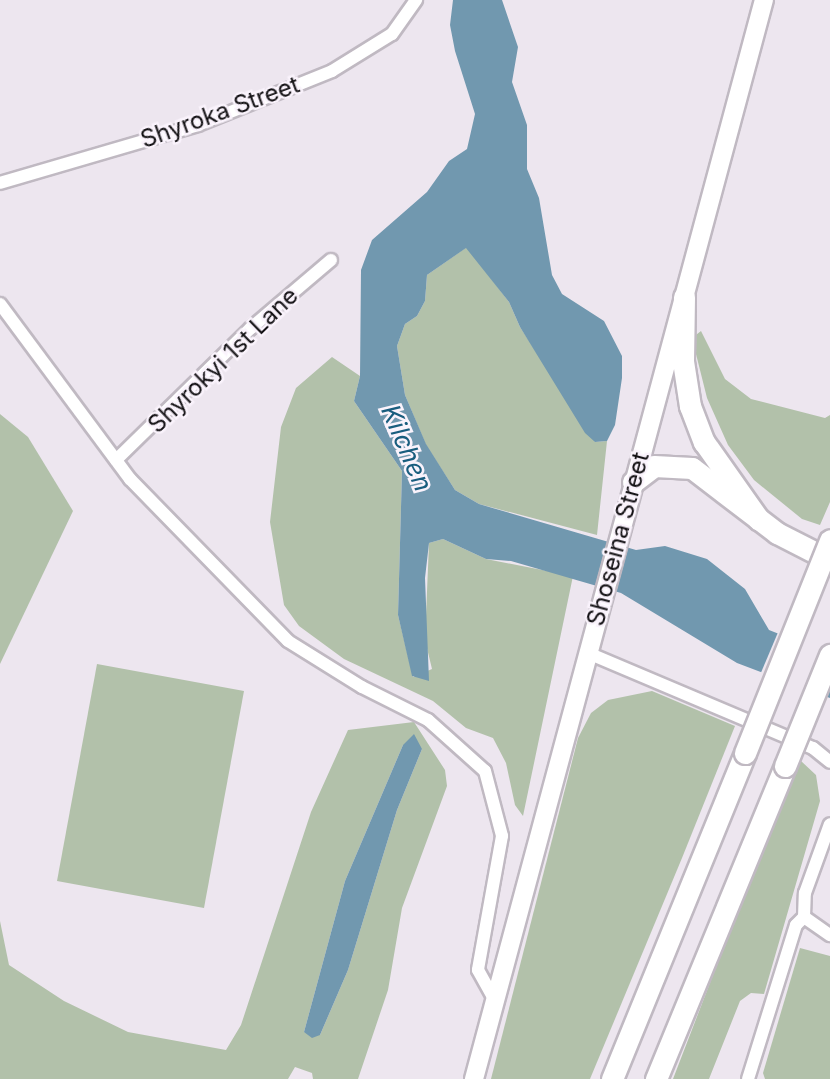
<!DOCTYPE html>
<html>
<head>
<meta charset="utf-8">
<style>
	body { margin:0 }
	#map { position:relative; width:830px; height:1079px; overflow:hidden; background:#ede6ef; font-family:Inter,sans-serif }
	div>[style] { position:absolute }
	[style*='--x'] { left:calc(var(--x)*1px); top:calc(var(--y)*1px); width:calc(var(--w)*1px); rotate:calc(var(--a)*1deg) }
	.green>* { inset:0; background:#b2c1aa }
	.water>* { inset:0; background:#7198af }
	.pier>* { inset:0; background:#ede6ef }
	.roads { filter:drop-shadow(2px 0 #c0b9c2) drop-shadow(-2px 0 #c0b9c2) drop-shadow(0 2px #c0b9c2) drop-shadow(0 -2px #c0b9c2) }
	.minor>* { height:12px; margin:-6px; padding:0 6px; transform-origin:6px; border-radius:6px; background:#fff }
	.secondary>* { height:18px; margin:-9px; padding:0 9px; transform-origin:9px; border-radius:9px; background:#fff }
	.trunk>* { height:21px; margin:-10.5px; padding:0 10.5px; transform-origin:10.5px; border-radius:10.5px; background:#fff }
	.bridges { filter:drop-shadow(2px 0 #c0b9c2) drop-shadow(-2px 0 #c0b9c2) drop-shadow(0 2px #c0b9c2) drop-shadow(0 -2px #c0b9c2) }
	.trunk-bridge>* { height:21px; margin:-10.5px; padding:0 10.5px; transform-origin:10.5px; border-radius:10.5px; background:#fff }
	span { translate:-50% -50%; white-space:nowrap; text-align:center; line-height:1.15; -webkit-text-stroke:5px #faf3fc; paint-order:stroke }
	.street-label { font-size:24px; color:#121013 }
	.water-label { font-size:26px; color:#195d7e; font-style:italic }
</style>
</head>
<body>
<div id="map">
	<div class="green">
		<i style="clip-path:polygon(467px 247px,509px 302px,520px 327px,595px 442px,607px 441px,597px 535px,479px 504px,455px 490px,426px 445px,405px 395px,397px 346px,405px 324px,417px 316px,425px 301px,427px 275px)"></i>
		<i style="clip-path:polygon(701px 331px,725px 379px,751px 399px,825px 418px,830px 415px,830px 502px,820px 525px,802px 519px,754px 480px,728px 445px,707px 398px,692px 338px)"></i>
		<i style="clip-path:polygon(332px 357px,360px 376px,354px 401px,402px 471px,398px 615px,413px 677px,432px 669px,425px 640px,429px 543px,443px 539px,486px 559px,573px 576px,523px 816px,515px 805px,506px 763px,493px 738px,466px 728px,433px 701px,344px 659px,299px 626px,284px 605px,270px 522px,281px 427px,296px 388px)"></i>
		<i style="clip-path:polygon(0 414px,28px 437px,73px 511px,0 664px)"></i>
		<i style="clip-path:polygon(97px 664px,244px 691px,204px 908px,57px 881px)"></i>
		<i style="clip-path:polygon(652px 691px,735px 726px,682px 858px,590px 1079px,491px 1079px,578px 738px,591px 713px,608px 700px)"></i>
		<i style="clip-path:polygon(evenodd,414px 722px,445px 770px,447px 786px,402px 908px,388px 990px,358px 1079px,313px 1079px,312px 1073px,295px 1067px,288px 1079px,0 1079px,0 921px,9px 965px,64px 1001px,128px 1032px,226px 1050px,241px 1025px,311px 812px,348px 730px,414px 722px,403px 745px,422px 749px,397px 810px,348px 970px,320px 1035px,304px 1032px,345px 881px,403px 745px)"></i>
		<i style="clip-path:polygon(801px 761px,816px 775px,820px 801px,764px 994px,751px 993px,740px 1001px,709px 1079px,673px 1079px,793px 767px)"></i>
		<i style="clip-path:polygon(800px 948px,830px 956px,830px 1079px,765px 1079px,763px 1073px)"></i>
	</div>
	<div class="water">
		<i style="clip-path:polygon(453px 0,502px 0,518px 47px,512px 82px,527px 125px,527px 169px,539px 198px,552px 275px,562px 294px,604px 321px,622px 356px,622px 378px,615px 425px,607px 441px,595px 442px,585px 433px,520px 327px,509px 302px,466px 248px,427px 275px,425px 301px,417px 316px,405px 324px,397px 346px,405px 395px,426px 444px,455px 490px,479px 504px,636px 550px,665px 546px,707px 559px,745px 589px,769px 630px,830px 654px,830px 698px,737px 663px,621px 593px,511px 561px,486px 559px,443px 539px,429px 543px,425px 578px,429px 681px,412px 676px,398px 615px,402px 471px,354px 401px,360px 376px,361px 270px,372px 240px,427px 192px,449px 161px,467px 149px,475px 114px,455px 51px,450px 25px)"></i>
		<i style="clip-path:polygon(414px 734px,422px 749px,397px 810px,348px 970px,320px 1035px,312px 1038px,304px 1032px,345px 881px,403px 745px)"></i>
	</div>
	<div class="pier">
		<i style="clip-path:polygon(779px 630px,830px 650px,821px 698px,760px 675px)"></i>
	</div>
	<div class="roads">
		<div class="minor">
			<i style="--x:0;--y:183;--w:206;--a:-16.3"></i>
			<i style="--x:198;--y:125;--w:144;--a:-21.9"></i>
			<i style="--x:332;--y:71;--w:70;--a:-31.7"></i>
			<i style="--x:392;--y:34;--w:42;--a:-54.8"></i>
			<i style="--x:0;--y:304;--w:218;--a:53.4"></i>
			<i style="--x:130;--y:479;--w:226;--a:45.7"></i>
			<i style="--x:288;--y:641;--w:87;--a:31.9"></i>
			<i style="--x:362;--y:687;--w:74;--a:26.6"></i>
			<i style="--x:428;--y:720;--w:76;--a:41.8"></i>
			<i style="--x:485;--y:771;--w:67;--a:75.3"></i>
			<i style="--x:502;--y:836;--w:136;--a:100.2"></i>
			<i style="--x:478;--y:970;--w:33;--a:61"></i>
			<i style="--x:116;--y:460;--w:189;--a:-44.4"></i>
			<i style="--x:251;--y:328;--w:105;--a:-40.4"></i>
			<i style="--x:588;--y:653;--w:244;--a:22.9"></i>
			<i style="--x:813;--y:748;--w:22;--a:39"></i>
			<i style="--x:804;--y:917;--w:24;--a:-88"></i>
			<i style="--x:805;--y:893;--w:73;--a:-70.1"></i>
			<i style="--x:748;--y:1079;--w:161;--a:-72.7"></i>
			<i style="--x:796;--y:925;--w:11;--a:-45"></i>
			<i style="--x:804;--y:917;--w:32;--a:35"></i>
		</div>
		<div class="secondary">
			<i style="--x:474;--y:1079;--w:1117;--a:-74.96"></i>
		</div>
		<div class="trunk">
			<i style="--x:684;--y:297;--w:64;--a:90.9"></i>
			<i style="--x:683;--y:361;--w:46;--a:81.2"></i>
			<i style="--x:690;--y:406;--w:39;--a:69"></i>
			<i style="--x:704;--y:442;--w:95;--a:54.8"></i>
			<i style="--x:633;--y:482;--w:26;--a:-37"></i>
			<i style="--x:654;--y:466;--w:38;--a:3"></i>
			<i style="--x:692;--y:468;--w:107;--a:37.4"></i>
			<i style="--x:777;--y:533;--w:59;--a:27"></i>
			<i style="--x:612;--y:1079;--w:352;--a:-67.8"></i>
			<i style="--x:656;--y:1079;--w:339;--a:-67.6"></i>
		</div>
	</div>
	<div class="bridges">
		<div class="trunk-bridge">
			<i style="--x:745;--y:753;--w:229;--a:-68.2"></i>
			<i style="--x:785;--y:766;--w:120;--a:-67.9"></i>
		</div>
	</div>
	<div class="street-label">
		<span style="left:220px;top:112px;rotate:-20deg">Shyroka Street</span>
		<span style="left:223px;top:360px;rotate:-44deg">Shyrokyi 1st Lane</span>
		<span style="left:618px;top:539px;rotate:-75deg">Shoseina Street</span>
	</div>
	<div class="water-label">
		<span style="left:407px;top:448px;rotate:67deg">Kilchen</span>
	</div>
</div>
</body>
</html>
